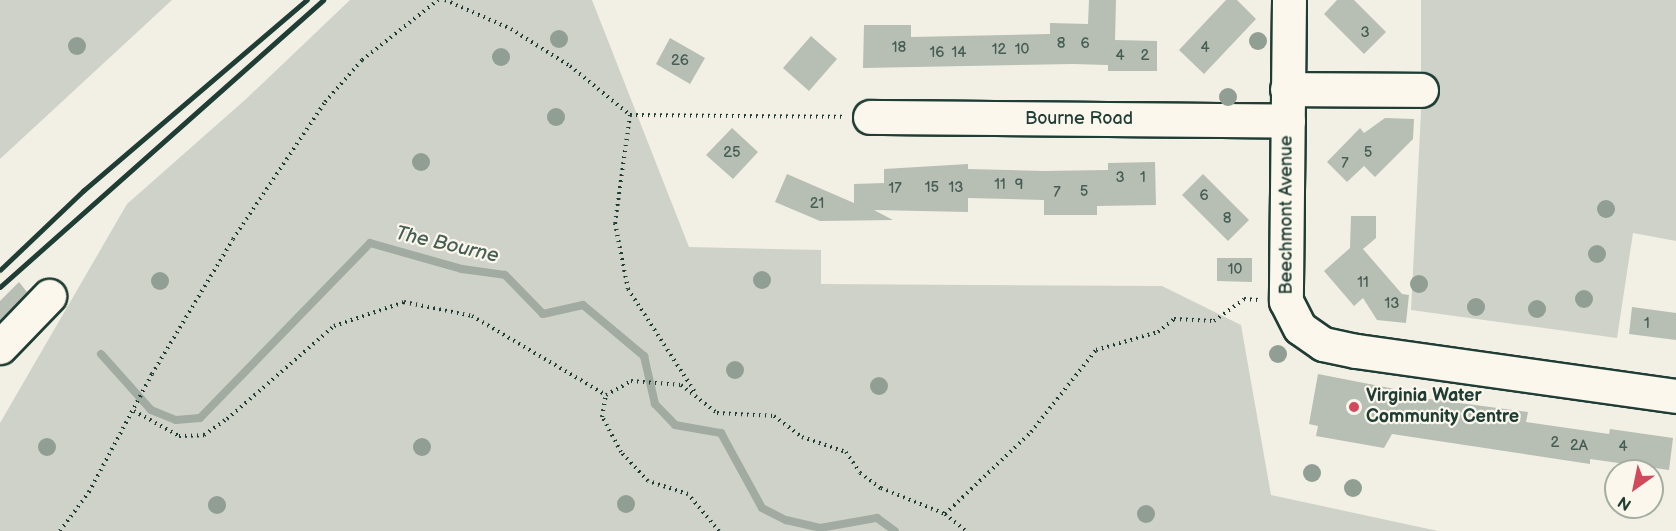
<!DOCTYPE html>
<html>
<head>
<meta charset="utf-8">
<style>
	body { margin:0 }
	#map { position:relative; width:1676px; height:531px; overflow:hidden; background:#f2f0e5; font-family:"Balsamiq Sans",sans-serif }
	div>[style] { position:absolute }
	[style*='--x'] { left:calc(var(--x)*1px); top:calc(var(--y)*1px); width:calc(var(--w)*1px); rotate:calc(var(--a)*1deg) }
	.green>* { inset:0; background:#cfd2c8 }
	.stream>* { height:8px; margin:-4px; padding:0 4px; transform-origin:4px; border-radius:4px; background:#a2aba1 }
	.building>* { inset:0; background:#b7beb3 }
	.path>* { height:4px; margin-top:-2px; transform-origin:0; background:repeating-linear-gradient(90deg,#1f3d34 0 1.5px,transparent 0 6px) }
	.roads { filter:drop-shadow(2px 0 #1f3d34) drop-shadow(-2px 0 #1f3d34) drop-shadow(0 2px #1f3d34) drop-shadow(0 -2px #1f3d34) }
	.minor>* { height:33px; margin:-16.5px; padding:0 16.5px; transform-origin:16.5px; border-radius:16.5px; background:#fbf7ec }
	.rail>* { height:4.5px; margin:-2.25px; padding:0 2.25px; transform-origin:2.25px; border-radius:2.25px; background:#1f3d34 }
	.trees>* { width:18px; height:18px; margin:-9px; border-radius:50%; background:#919e94 }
	.dots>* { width:16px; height:16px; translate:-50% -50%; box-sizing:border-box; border:3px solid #fbf7ec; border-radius:50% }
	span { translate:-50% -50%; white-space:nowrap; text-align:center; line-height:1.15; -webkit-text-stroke:4.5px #fbf7ec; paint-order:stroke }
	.number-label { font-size:15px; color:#455d54 }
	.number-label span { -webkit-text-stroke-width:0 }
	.street-label { font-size:18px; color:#1f3d34 }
	.poi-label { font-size:18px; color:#1f3d34; font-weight:700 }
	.left { translate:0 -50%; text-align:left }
	.water-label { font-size:20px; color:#465e55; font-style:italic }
	.north { position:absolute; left:1604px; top:459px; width:60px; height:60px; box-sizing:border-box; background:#fbf7ec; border:2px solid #a3ada2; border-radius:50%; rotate:213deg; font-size:16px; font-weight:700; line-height:24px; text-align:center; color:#1f3d34 }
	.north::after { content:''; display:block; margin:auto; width:21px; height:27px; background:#d1495b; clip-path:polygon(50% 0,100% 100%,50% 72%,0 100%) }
</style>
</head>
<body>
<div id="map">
	<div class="green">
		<i style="clip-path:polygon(0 0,172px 0,0 159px)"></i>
		<i style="clip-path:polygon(350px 0,592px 0,689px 247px,821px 250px,821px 284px,1162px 286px,1241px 325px,1271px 495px,1438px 531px,0 531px,0 423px,127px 204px,246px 99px)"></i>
		<i style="clip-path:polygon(1421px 0,1676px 0,1676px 241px,1633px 233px,1617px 338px,1411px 310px,1421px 112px)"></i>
	</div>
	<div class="stream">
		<i style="--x:101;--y:354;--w:75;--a:48.2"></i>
		<i style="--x:151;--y:410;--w:27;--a:22"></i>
		<i style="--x:176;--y:420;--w:24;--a:-5"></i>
		<i style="--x:200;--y:418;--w:244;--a:-45.8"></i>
		<i style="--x:370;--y:243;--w:96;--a:15.8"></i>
		<i style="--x:462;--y:269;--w:43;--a:7.9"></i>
		<i style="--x:505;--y:275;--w:54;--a:45.7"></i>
		<i style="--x:543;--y:314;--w:41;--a:-12.7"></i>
		<i style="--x:583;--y:305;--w:80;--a:39.9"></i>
		<i style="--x:644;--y:356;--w:49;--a:77.1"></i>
		<i style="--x:655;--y:404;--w:29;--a:46"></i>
		<i style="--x:675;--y:425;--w:47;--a:9.9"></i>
		<i style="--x:721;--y:433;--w:85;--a:61.3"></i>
		<i style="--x:762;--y:508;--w:27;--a:27"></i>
		<i style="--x:786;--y:520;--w:35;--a:13"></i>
		<i style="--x:820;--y:528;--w:58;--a:-10"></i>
		<i style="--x:877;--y:518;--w:22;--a:36"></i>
	</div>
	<div class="building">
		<i style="clip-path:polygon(1089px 0,1116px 0,1115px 40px,1157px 41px,1157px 71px,1108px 71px,1108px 65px,1073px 64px,863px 68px,864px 25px,911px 25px,911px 37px,1050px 34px,1050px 23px,1088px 24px)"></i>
		<i style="clip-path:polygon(1226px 0,1237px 0,1256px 19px,1204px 74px,1179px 50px)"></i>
		<i style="clip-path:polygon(1337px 0,1354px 0,1386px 32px,1364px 54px,1324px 14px)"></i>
		<i style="clip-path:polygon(811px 36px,837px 59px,809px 91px,783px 68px)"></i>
		<i style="clip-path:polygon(670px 38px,705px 58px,690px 84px,656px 64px)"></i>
		<i style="clip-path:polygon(1385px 118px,1414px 119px,1413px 139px,1375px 177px,1364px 166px,1347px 182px,1327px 162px,1360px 128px,1364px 133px)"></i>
		<i style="clip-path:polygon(732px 128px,758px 152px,733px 179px,706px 155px)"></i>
		<i style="clip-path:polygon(1155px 162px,1156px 205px,1097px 206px,1097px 215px,1044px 215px,1044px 200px,968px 198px,968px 212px,874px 210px,893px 220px,820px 221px,775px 202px,787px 174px,854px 203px,854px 184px,884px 183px,884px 169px,968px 164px,968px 169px,1044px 171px,1108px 170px,1108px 163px)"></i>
		<i style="clip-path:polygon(1203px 174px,1249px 220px,1228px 241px,1182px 195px)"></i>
		<i style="clip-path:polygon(1351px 216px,1376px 216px,1376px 238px,1363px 249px,1402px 294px,1409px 295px,1406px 323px,1377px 320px,1363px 298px,1354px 306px,1324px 271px,1350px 248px)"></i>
		<i style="clip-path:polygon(1217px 258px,1252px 258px,1252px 282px,1217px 281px)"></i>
		<i style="clip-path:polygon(19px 282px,27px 292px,0 320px,0 301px)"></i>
		<i style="clip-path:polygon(1632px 307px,1676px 313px,1676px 340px,1629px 334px)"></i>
		<i style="clip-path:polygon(1318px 374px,1400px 390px,1399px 395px,1528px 412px,1526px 422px,1609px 434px,1610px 429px,1673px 438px,1669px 470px,1590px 459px,1590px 464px,1392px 434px,1384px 448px,1316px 436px,1318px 426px,1309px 424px)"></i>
	</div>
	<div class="path">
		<i style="--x:445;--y:0;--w:72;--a:23.7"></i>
		<i style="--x:511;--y:29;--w:70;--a:32.1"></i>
		<i style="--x:570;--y:66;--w:77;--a:39.2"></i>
		<i style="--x:630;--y:115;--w:212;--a:0.5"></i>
		<i style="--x:630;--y:115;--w:109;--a:97.9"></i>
		<i style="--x:615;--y:223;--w:67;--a:78.9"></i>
		<i style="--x:628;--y:289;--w:123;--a:57"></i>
		<i style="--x:134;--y:411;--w:51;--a:29.1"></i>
		<i style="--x:179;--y:436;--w:25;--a:-2"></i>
		<i style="--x:204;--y:435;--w:28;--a:-35"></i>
		<i style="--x:227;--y:419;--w:142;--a:-41"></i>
		<i style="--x:334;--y:326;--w:74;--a:-18.9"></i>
		<i style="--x:404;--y:302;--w:69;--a:11.6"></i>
		<i style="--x:472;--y:316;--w:156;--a:30.5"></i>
		<i style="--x:945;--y:514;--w:119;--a:-43.6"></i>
		<i style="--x:1031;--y:432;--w:105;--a:-51.6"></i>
		<i style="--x:1096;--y:350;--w:65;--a:-16.2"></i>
		<i style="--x:1158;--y:332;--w:21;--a:-39"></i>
		<i style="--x:1174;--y:319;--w:40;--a:2.9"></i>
		<i style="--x:1214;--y:321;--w:37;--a:-36"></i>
		<i style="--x:1244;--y:299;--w:14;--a:4"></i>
		<i style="--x:60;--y:531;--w:49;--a:-53.4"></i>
		<i style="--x:89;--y:492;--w:134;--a:-61.9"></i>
		<i style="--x:152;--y:374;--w:157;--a:-59"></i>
		<i style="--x:233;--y:239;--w:165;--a:-56.1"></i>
		<i style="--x:325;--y:102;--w:56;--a:-48.6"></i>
		<i style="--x:362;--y:60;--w:97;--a:-38.3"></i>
		<i style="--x:719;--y:531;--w:48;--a:-130"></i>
		<i style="--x:688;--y:494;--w:42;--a:-162"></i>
		<i style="--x:648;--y:481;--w:40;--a:-133"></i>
		<i style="--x:621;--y:452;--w:40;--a:-118"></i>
		<i style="--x:602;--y:417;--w:22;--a:-80"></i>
		<i style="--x:606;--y:395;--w:29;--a:-29"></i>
		<i style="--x:631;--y:381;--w:50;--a:4.6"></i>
		<i style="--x:681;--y:385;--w:46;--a:37.9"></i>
		<i style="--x:717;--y:413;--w:57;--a:3"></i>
		<i style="--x:774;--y:416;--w:35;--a:37"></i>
		<i style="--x:802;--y:437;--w:46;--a:18.8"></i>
		<i style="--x:846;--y:452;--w:25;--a:56"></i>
		<i style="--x:860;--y:473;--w:26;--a:36"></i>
		<i style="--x:881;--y:488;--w:69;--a:22.1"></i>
		<i style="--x:945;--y:514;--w:27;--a:39"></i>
	</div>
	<div class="roads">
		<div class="minor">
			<i style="--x:1289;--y:0;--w:301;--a:90.6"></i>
			<i style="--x:1286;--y:301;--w:30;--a:63"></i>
			<i style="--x:1300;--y:328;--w:28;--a:35"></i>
			<i style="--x:1323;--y:344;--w:34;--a:12"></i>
			<i style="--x:1356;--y:351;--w:323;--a:8"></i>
			<i style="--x:1287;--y:89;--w:134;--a:0.4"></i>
			<i style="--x:870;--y:117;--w:418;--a:0.5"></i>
			<i style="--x:0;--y:347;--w:71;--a:-46.1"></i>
		</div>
	</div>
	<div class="rail">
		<i style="--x:0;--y:270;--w:115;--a:-43.6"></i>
		<i style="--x:83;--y:191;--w:294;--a:-40.5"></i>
		<i style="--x:0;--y:287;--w:432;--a:-41.6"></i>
	</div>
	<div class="trees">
		<i style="left:559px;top:39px"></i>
		<i style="left:1258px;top:41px"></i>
		<i style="left:77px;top:46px"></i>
		<i style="left:501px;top:57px"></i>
		<i style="left:1228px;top:97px"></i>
		<i style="left:556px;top:117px"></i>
		<i style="left:421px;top:162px"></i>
		<i style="left:1606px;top:209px"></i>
		<i style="left:1597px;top:254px"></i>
		<i style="left:762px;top:280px"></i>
		<i style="left:160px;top:281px"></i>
		<i style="left:1419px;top:284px"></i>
		<i style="left:1584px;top:299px"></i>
		<i style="left:1476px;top:307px"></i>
		<i style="left:1537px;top:309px"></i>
		<i style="left:1278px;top:354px"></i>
		<i style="left:735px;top:370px"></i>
		<i style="left:879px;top:386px"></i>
		<i style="left:47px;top:447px"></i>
		<i style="left:422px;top:447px"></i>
		<i style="left:1312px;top:473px"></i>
		<i style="left:1353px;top:488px"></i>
		<i style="left:626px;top:504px"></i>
		<i style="left:217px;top:505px"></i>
		<i style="left:1146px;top:514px"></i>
	</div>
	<div class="dots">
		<i style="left:1354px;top:407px;background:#d1495b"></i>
	</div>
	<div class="number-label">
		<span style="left:1365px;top:33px">3</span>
		<span style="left:1061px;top:44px">8</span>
		<span style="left:1085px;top:44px">6</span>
		<span style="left:899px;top:48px">18</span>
		<span style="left:1205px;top:48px">4</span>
		<span style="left:999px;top:50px">12</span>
		<span style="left:1022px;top:50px">10</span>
		<span style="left:937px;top:53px">16</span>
		<span style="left:959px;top:53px">14</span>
		<span style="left:1120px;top:56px">4</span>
		<span style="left:1145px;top:56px">2</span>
		<span style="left:680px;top:61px">26</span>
		<span style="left:732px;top:153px">25</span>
		<span style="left:1368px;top:153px">5</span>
		<span style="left:1345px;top:164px">7</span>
		<span style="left:1120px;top:178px">3</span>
		<span style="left:1143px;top:178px">1</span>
		<span style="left:1000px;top:185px">11</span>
		<span style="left:1019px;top:185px">9</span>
		<span style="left:932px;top:188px">15</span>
		<span style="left:956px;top:188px">13</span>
		<span style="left:895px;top:189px">17</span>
		<span style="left:1084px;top:192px">5</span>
		<span style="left:1057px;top:193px">7</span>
		<span style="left:1204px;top:196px">6</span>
		<span style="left:817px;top:204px">21</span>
		<span style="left:1227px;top:219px">8</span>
		<span style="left:1235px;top:270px">10</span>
		<span style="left:1363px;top:283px">11</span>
		<span style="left:1392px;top:304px">13</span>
		<span style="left:1647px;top:324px">1</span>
		<span style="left:1555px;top:443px">2</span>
		<span style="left:1579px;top:446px">2A</span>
		<span style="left:1623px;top:447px">4</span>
	</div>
	<div class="street-label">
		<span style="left:1079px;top:119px">Bourne Road</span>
		<span style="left:1287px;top:215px;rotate:-90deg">Beechmont Avenue</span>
	</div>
	<div class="poi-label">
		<span class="left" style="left:1366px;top:407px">Virginia Water<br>Community Centre</span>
	</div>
	<div class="water-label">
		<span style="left:447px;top:245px;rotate:13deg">The Bourne</span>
	</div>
	<div class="north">N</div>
</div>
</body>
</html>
